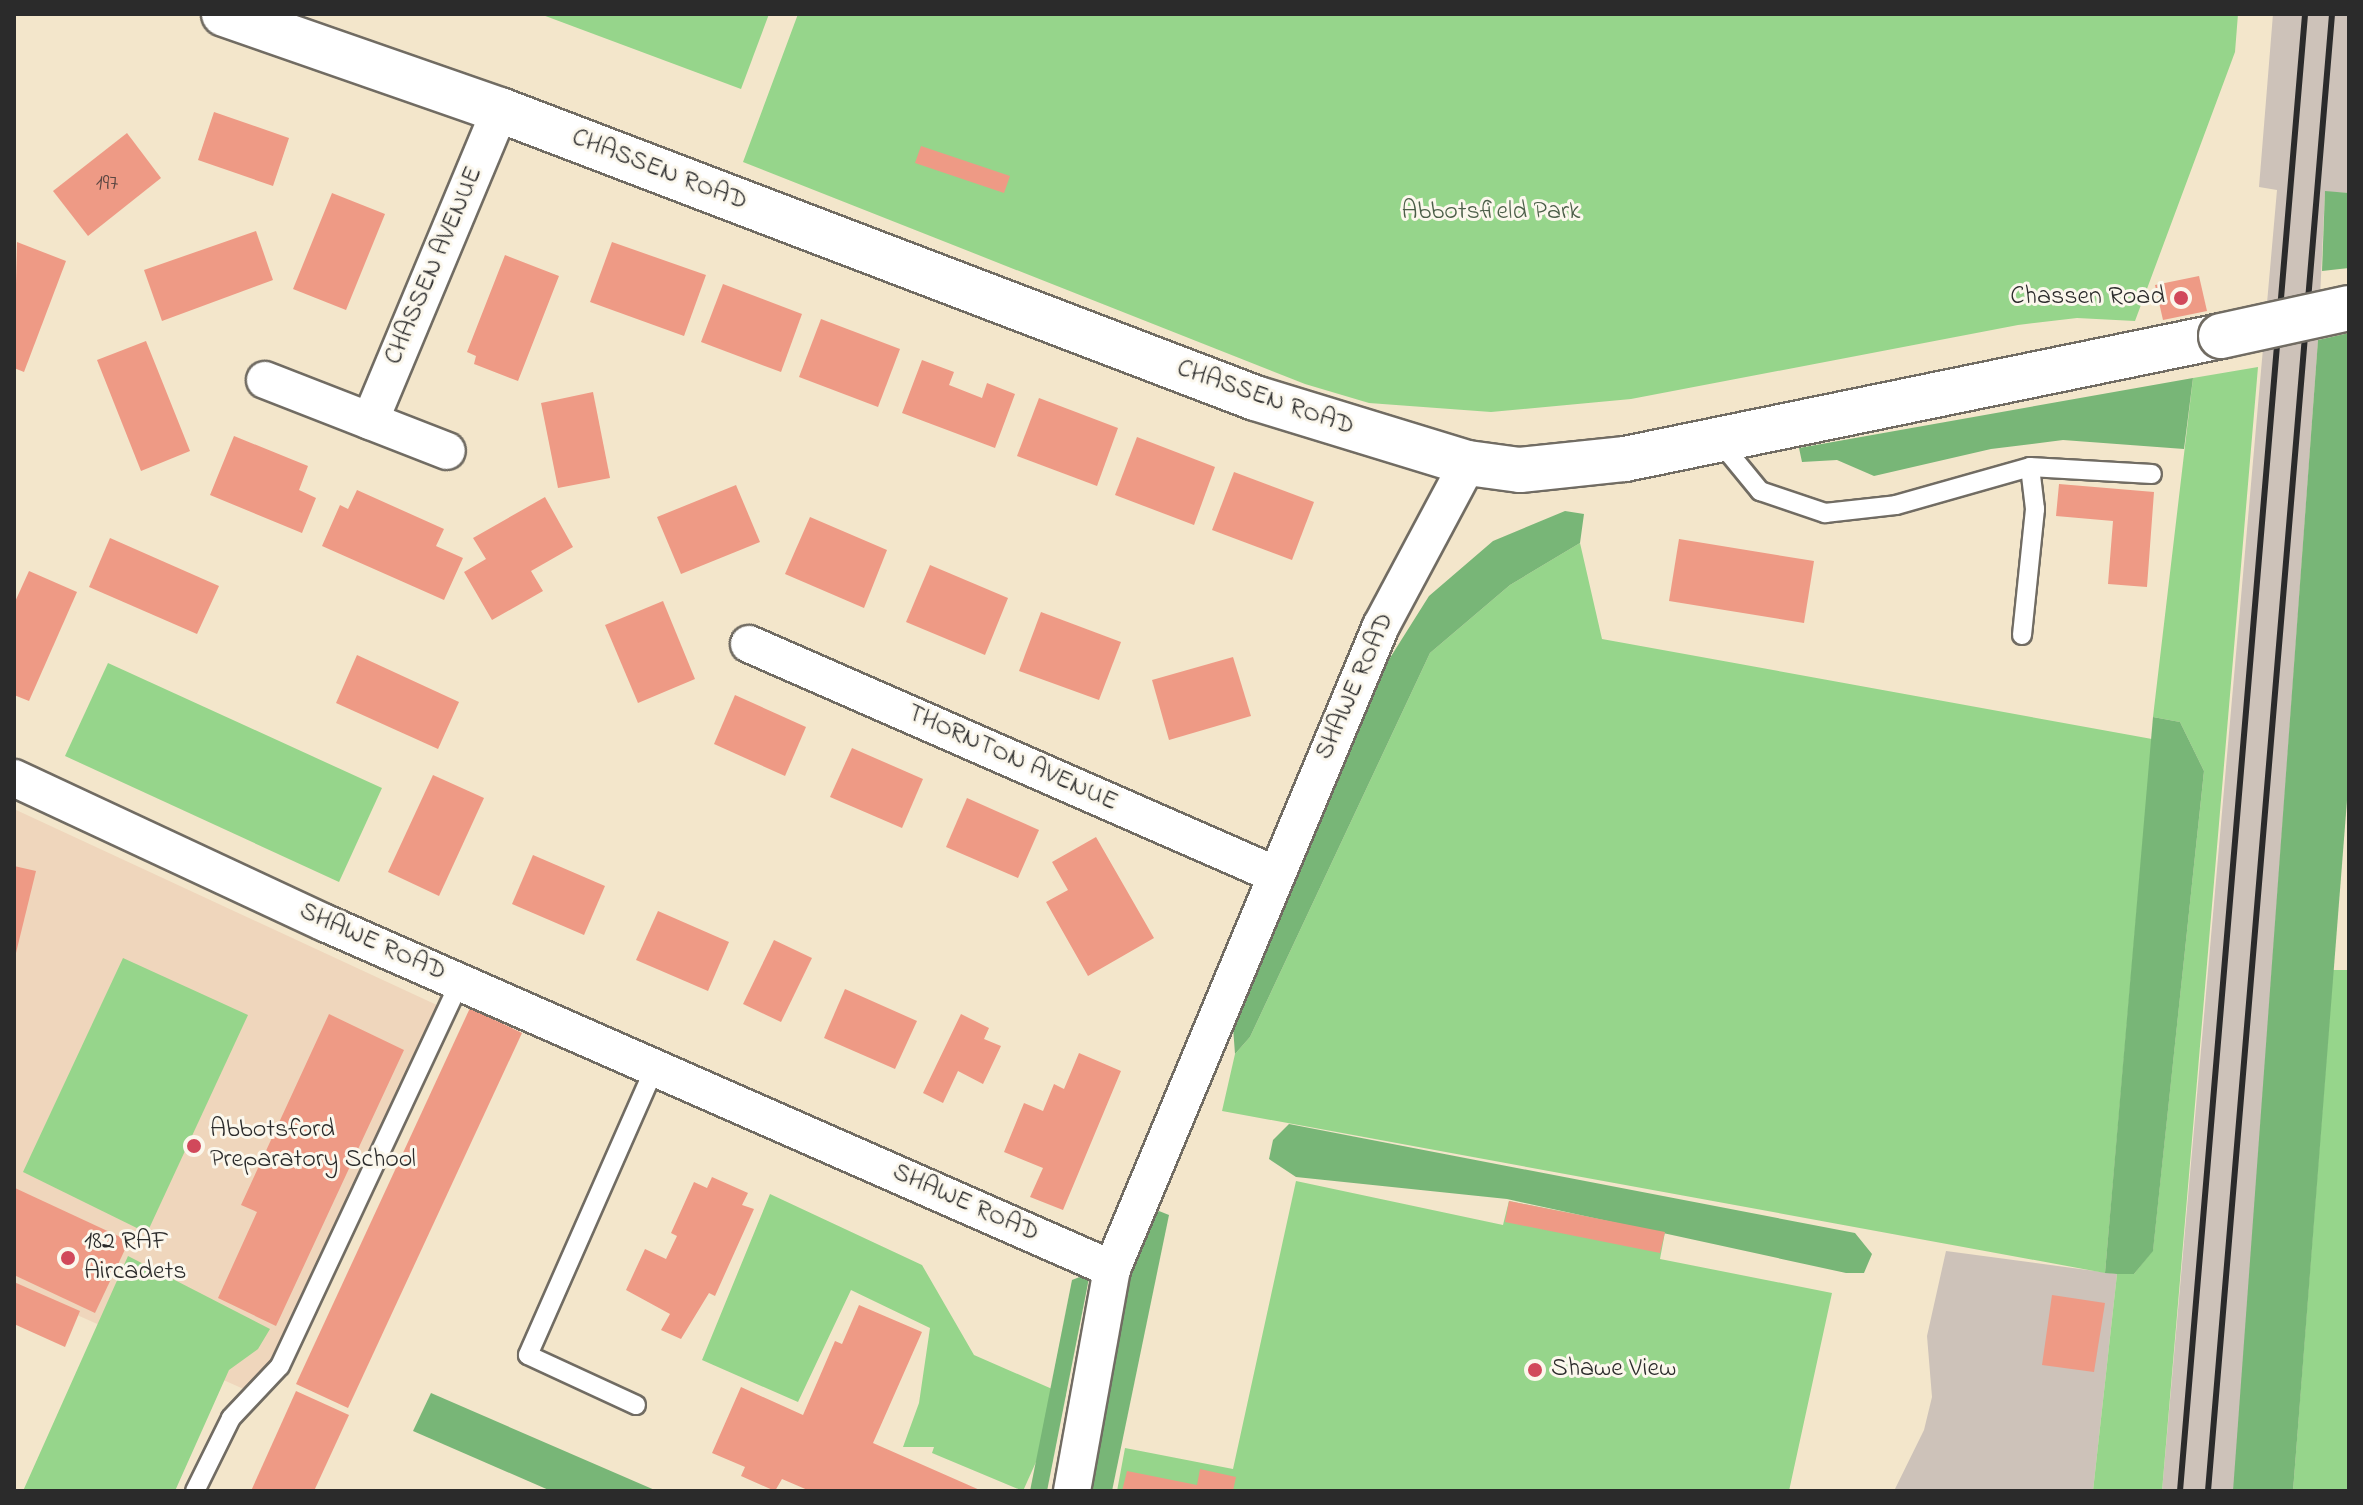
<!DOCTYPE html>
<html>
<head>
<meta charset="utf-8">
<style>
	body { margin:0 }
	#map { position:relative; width:2363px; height:1505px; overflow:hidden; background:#f3e6cb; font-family:"Indie Flower",sans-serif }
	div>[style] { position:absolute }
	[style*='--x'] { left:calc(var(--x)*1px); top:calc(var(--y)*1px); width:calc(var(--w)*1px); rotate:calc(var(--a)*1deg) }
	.built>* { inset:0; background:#efd6bc }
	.industrial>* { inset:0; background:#cdc2b9 }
	.green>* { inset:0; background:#96d58b }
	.forest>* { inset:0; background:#78b677 }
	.building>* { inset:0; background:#ee9a85 }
	.roads { filter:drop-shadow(2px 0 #716c63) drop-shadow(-2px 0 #716c63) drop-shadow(0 2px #716c63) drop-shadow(0 -2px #716c63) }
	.service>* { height:18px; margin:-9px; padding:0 9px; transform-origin:9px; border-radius:9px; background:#fff }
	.minor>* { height:36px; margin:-18px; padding:0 18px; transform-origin:18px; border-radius:18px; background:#fff }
	.tertiary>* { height:44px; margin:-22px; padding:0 22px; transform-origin:22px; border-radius:22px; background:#fff }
	.rail>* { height:6px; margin:-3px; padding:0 3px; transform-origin:3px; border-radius:3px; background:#2b2b2b }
	.bridges { filter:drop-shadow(2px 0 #716c63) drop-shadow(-2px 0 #716c63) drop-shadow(0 2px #716c63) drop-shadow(0 -2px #716c63) }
	.tertiary-bridge>* { height:44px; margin:-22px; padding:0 22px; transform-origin:22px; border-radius:22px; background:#fff }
	.dots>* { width:22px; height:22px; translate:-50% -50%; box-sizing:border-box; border:4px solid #fbf7ec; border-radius:50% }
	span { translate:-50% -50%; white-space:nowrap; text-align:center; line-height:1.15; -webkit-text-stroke:6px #fbf7ec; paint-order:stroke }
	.number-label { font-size:22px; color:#5c4742 }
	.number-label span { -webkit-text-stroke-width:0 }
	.street-label { font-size:26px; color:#2b2b2b }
	.park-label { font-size:26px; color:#4b5e48 }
	.poi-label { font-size:26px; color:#2b2b2b }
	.right { translate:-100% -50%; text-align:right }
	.left { translate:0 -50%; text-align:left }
	.frame { position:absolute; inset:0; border:16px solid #2b2b2b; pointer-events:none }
</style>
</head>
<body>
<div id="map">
	<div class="built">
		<i style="clip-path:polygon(14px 809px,439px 1006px,257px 1395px,14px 1287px)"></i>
	</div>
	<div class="industrial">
		<i style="clip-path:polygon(2273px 14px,2349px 14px,2349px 193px,2325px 192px,2318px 340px,2234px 1491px,2162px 1491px,2277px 190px,2259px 187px)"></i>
		<i style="clip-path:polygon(1946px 1251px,2117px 1274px,2093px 1491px,1894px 1491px,1924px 1430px,1932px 1397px,1927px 1336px)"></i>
	</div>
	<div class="green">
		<i style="clip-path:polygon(540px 14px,769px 14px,741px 89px)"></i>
		<i style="clip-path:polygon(798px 14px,2238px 14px,2235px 52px,2135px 321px,2077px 318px,2018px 325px,1631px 399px,1491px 412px,1369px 403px,1305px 384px,743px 162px)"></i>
		<i style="clip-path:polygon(2258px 367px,2162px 1491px,2093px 1491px,2117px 1274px,2134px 1274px,2153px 1250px,2204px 771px,2180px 722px,2153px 717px,2193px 378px)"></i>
		<i style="clip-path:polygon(1580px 543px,1602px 639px,2152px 739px,2105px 1273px,1222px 1111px,1235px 1054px,1250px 1037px,1430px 653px,1510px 585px)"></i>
		<i style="clip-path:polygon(108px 663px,382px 788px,339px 882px,65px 756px)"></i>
		<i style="clip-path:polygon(123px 958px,248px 1015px,147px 1233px,23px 1172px)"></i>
		<i style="clip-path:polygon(2333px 970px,2349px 970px,2349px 1491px,2293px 1491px)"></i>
		<i style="clip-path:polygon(1296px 1181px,1503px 1225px,1509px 1201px,1665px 1232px,1660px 1259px,1832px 1293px,1789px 1491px,1117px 1491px,1125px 1448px,1233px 1469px)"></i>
		<i style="clip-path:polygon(770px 1194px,922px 1265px,974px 1355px,1066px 1395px,1023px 1491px,932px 1453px,934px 1447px,903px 1447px,919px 1403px,930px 1328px,851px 1290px,798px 1402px,702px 1360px)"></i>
		<i style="clip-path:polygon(128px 1256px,270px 1329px,258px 1349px,229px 1370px,175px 1491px,23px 1491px)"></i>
	</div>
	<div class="forest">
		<i style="clip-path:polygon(2325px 191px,2349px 193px,2349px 268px,2322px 271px)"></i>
		<i style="clip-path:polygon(2349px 333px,2349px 775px,2293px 1491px,2233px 1491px,2318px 340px)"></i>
		<i style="clip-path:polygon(2193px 378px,2184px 449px,2063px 440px,1991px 449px,1874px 476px,1837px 460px,1802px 462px,1799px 448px)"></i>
		<i style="clip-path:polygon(1565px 511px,1584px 514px,1580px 543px,1510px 585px,1430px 653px,1250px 1037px,1235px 1054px,1233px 1027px,1366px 696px,1429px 596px,1493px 541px)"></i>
		<i style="clip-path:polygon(2153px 717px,2180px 722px,2204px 771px,2153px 1251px,2134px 1274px,2117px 1274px,2105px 1273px)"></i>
		<i style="clip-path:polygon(1289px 1124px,1855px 1233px,1872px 1254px,1864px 1273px,1846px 1273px,1507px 1199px,1296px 1177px,1269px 1159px,1273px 1140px)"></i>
		<i style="clip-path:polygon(1159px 1211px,1169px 1215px,1112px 1491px,1085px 1491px,1125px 1271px,1141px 1224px)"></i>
		<i style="clip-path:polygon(1090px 1273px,1047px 1491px,1030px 1491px,1072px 1280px)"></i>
		<i style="clip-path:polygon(431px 1393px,657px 1491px,551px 1491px,413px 1431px)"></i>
	</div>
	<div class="building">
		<i style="clip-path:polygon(214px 112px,289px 138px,273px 186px,198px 160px)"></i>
		<i style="clip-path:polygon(127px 133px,161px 178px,88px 236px,53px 191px)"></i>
		<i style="clip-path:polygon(921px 146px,1010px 176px,1004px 193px,915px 163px)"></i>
		<i style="clip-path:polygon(332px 193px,385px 214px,346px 310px,293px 289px)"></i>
		<i style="clip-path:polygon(256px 231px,273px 280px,162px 321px,144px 270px)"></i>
		<i style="clip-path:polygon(17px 242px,66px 261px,24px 372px,14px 368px)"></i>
		<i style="clip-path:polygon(612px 242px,706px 275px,684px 336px,590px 302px)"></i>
		<i style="clip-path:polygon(505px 255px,559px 276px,518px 381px,474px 364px,476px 356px,467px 352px)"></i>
		<i style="clip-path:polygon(2199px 276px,2207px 311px,2163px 320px,2155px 285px)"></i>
		<i style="clip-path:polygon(723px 284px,802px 314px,781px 372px,701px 342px)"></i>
		<i style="clip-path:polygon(821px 319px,900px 349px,878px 407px,799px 377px)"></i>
		<i style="clip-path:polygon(146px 341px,190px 451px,141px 471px,97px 360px)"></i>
		<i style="clip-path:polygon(922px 360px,954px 372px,949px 385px,982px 398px,987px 383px,1015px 394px,995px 448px,902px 413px)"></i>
		<i style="clip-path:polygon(593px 392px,610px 478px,558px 488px,541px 403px)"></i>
		<i style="clip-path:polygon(1039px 398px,1118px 428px,1097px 486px,1017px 456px)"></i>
		<i style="clip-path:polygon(234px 436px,308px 466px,299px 490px,316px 498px,302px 533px,210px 495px)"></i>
		<i style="clip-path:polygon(1137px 437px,1215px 467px,1194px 525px,1115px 495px)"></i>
		<i style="clip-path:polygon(1234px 472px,1314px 502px,1292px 560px,1212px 530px)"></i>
		<i style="clip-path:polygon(2059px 484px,2154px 492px,2147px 587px,2108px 584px,2113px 521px,2056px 516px)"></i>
		<i style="clip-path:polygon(736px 485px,760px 542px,681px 574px,657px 517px)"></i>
		<i style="clip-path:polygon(357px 490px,444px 529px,436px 546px,463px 558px,444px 600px,322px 546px,340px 505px,348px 509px)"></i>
		<i style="clip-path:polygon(545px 497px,573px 547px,531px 571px,543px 591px,492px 620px,464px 572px,486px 559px,473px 538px)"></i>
		<i style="clip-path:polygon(810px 517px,887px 550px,864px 608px,785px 574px)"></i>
		<i style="clip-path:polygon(110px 538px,219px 586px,197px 634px,89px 587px)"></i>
		<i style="clip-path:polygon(1679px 539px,1814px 561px,1804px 623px,1669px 601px)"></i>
		<i style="clip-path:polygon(930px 565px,1008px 598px,985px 655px,906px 622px)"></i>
		<i style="clip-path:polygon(29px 571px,77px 592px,29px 701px,14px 695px,14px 604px)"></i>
		<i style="clip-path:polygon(663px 601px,695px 679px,638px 703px,605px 625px)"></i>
		<i style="clip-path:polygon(1041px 612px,1121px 642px,1099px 700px,1019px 671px)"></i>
		<i style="clip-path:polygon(357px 655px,459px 702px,438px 749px,336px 703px)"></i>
		<i style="clip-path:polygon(1233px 657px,1251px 716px,1169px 740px,1152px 680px)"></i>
		<i style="clip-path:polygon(735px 695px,806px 727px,785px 776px,714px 744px)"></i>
		<i style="clip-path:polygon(852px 748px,923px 779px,902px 828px,830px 797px)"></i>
		<i style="clip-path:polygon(433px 775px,484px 798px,439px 896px,388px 872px)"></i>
		<i style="clip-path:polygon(967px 798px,1039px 830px,1018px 878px,946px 847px)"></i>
		<i style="clip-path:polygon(1096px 837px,1154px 938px,1088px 976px,1046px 902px,1068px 890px,1052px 862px)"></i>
		<i style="clip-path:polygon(533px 855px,605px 886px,584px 935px,512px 904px)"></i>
		<i style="clip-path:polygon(14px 866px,36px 871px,15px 957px,14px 957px)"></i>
		<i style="clip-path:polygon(658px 911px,729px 942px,708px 991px,636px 960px)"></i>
		<i style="clip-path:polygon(774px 940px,812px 958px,781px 1022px,743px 1004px)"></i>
		<i style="clip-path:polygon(845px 989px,917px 1021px,895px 1069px,824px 1038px)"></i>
		<i style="clip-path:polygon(470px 1008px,522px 1033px,348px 1408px,296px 1384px)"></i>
		<i style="clip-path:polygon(329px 1014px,404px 1050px,276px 1326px,218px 1298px,257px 1212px,241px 1205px)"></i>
		<i style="clip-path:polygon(961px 1014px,989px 1028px,984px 1039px,1001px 1046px,983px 1084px,958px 1071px,943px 1103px,923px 1093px)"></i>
		<i style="clip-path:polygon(1079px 1053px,1121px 1071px,1063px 1210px,1030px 1197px,1043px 1168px,1004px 1152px,1024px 1103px,1043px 1111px,1054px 1084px,1064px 1089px)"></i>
		<i style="clip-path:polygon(712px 1177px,748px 1193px,742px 1205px,754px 1209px,715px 1296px,709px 1293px,681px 1339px,661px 1330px,670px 1314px,626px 1290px,645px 1249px,666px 1259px,677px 1236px,671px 1233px,694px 1182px,707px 1188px)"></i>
		<i style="clip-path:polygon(15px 1188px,129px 1241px,95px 1313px,14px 1275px)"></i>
		<i style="clip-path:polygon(1509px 1201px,1665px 1232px,1660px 1253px,1505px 1222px)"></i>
		<i style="clip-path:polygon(14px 1282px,80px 1311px,65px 1347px,14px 1324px)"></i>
		<i style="clip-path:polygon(2052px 1295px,2105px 1303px,2094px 1372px,2042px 1365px)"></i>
		<i style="clip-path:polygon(859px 1305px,922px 1332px,873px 1443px,982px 1491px,810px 1491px,782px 1479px,775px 1491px,741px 1476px,745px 1467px,712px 1453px,741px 1387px,803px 1415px,835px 1341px,842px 1344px)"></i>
		<i style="clip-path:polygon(296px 1391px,349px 1415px,314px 1491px,251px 1491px)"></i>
		<i style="clip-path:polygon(1200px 1469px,1236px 1477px,1233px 1491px,1122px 1491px,1127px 1471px,1197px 1485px)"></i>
	</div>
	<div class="roads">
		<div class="service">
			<i style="--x:1719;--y:441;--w:65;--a:50.6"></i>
			<i style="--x:1760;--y:491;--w:69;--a:18.7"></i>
			<i style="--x:1825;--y:513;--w:71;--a:-6.4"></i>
			<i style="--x:1896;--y:505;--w:139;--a:-15.8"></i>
			<i style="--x:2030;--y:467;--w:122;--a:3.3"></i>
			<i style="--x:2022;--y:635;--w:127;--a:-84.1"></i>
			<i style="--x:2035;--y:509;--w:42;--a:-96.8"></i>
			<i style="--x:636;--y:1405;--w:119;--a:-155.2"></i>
			<i style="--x:528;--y:1355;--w:315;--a:-66.2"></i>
			<i style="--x:195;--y:1491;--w:81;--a:-63.7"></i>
			<i style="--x:231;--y:1418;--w:71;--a:-46.7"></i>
			<i style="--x:280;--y:1366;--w:424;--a:-64.9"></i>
		</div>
		<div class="minor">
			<i style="--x:265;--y:380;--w:195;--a:21.3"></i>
			<i style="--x:370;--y:421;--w:337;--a:-67.3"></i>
			<i style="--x:749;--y:644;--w:573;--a:23.66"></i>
			<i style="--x:14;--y:778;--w:343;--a:25"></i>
			<i style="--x:325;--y:923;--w:860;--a:23.73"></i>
			<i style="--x:1112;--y:1269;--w:697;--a:-67.3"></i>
			<i style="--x:1381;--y:626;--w:185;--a:-61.9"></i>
			<i style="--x:1072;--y:1491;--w:226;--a:-79.8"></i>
		</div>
		<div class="tertiary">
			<i style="--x:224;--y:14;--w:292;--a:19.2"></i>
			<i style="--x:500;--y:110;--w:808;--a:20.88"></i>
			<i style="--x:1255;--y:398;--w:223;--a:17"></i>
			<i style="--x:1468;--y:463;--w:52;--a:7.7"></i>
			<i style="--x:1520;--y:470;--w:106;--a:-6"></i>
			<i style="--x:1625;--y:459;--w:609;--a:-11.66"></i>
		</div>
	</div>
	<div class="rail">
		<i style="--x:2180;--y:1491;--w:1482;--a:-85.16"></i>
		<i style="--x:2208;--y:1491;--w:1482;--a:-85.2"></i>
	</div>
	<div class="bridges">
		<div class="tertiary-bridge">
			<i style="--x:2221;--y:336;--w:131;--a:-12.3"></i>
		</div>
	</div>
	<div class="dots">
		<i style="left:2181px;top:298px;background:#d1495b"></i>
		<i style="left:194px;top:1146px;background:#d1495b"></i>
		<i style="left:68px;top:1258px;background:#d1495b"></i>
		<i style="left:1535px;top:1370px;background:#d1495b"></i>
	</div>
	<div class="number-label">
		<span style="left:107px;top:185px">197</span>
	</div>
	<div class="street-label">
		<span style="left:659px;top:171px;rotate:21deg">CHASSEN ROAD</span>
		<span style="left:435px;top:266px;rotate:-67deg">CHASSEN AVENUE</span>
		<span style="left:1265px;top:399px;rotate:19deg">CHASSEN ROAD</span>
		<span style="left:1356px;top:687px;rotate:-66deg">SHAWE ROAD</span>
		<span style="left:1012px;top:759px;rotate:24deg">THORNTON AVENUE</span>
		<span style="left:372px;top:943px;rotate:24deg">SHAWE ROAD</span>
		<span style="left:965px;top:1204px;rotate:24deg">SHAWE ROAD</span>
	</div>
	<div class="park-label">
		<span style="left:1491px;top:213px">Abbotsfield Park</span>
	</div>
	<div class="poi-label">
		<span class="right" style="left:2165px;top:298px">Chassen Road</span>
		<span class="left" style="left:210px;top:1146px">Abbotsford<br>Preparatory School</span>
		<span class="left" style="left:84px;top:1258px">182 RAF<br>Aircadets</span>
		<span class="left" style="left:1551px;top:1370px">Shawe View</span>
	</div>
	<div class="frame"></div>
</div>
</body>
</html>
